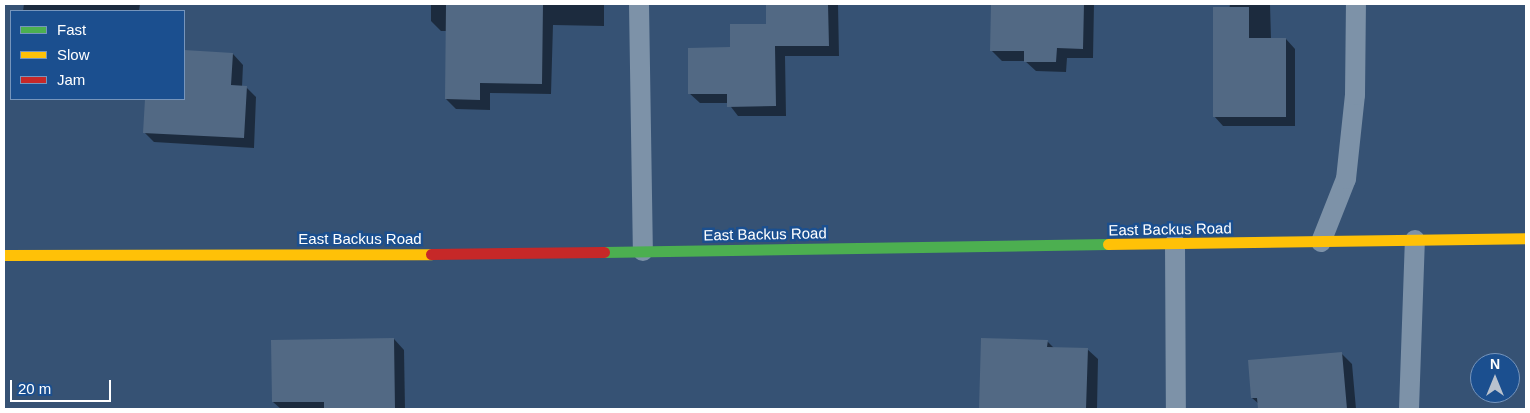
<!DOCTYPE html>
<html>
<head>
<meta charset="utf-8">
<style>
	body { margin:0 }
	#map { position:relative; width:1530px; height:413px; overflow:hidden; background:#365274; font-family:Helvetica,sans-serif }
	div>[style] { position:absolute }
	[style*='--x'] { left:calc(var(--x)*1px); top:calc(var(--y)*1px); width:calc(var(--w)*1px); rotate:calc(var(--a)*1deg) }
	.shadow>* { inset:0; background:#0007 }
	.building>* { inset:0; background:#526984 }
	.lane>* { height:20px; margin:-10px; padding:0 10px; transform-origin:10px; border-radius:10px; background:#7d92a8 }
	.fast>* { height:11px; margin:-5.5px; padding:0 5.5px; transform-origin:5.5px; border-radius:5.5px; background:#4caf50 }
	.slow>* { height:11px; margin:-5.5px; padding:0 5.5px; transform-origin:5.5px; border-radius:5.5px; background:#ffc107 }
	.jam>* { height:11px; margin:-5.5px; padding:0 5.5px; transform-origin:5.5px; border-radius:5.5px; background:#c62828 }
	span { translate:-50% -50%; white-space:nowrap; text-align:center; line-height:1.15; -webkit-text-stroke:5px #1b4f8f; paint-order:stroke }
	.street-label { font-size:15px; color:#fff }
	.frame { position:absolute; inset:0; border:5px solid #fff; pointer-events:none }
	.legend { position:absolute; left:10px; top:10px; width:175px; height:90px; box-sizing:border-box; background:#1b4f8f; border:1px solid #7695bc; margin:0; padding:6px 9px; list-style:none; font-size:15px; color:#fff }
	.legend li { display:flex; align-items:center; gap:10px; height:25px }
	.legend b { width:25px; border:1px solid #7695bc }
	.north { position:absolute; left:1470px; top:353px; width:50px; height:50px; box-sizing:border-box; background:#1b4f8f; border:1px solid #7695bc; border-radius:50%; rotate:0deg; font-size:14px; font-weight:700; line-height:20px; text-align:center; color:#fff }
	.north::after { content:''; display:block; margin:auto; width:18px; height:22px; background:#b9c2ce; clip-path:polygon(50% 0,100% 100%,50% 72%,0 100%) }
	.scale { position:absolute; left:10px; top:380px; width:101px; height:22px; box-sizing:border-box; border:2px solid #fff; border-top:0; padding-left:6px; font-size:15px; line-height:18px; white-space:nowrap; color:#fff; -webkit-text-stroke:4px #1b4f8f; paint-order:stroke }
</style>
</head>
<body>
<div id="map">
	<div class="shadow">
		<i style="clip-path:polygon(24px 4px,140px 4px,139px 11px,23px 11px)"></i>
		<i style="clip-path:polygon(431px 4px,604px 4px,604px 26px,553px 25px,551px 94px,490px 93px,490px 110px,456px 109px,446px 99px,447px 31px,441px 31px,431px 21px)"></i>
		<i style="clip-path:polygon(767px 4px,838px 4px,839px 56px,785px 56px,786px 116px,738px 116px,728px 103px,700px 103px,689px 93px,731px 49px,767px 25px)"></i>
		<i style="clip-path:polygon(992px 4px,1094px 4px,1093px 58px,1067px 58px,1066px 72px,1036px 71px,1025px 61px,1002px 61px,991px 50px)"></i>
		<i style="clip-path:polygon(1230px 4px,1270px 4px,1271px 39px,1286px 39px,1295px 49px,1295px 126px,1223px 126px,1214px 116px)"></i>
		<i style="clip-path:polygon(1525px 4px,1526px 4px,1526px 112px,1525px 111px)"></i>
		<i style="clip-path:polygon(184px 52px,233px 54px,243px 65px,242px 87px,246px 87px,256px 97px,254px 148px,154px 142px,144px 132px,146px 99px,184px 99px)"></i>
		<i style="clip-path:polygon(394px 339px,404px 350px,405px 409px,281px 409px,273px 402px)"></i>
		<i style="clip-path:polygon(982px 339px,1047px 341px,1054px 348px,1087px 349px,1098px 359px,1097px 409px,980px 409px)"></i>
		<i style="clip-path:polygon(1341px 353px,1352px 364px,1356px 409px,1259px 409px,1259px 404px,1252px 398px)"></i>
	</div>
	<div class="building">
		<i style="clip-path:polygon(446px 4px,543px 4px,542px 84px,480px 83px,480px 100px,445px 99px)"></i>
		<i style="clip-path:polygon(766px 4px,828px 4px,829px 46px,775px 46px,776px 106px,727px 107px,727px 94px,688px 94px,688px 48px,730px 47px,730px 24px,766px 24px)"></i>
		<i style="clip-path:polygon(991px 4px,1084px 4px,1083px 49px,1057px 48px,1056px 62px,1024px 62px,1024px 51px,990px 51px)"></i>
		<i style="clip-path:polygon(1213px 7px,1249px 7px,1249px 38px,1286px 38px,1286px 117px,1213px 117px)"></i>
		<i style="clip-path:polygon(184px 50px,233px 53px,231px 85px,247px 86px,244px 138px,143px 133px,145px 99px,184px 99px)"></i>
		<i style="clip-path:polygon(394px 338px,395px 409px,324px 409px,324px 402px,272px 402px,271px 340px)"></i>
		<i style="clip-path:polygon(981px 338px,1048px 340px,1047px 347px,1088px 348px,1086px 409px,979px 409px)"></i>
		<i style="clip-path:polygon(1342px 352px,1347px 409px,1258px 409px,1257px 398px,1251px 398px,1248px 360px)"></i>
	</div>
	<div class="lane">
		<i style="--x:639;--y:4;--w:247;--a:89.1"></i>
		<i style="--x:1321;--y:242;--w:68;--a:-68.4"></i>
		<i style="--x:1346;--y:179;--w:84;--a:-83.9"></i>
		<i style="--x:1355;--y:95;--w:91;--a:-89.4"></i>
		<i style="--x:1175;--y:243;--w:166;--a:89.7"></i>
		<i style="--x:1409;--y:409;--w:169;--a:-88"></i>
	</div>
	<div class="fast">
		<i style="--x:604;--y:252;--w:504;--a:-0.91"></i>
	</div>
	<div class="slow">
		<i style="--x:1108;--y:244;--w:418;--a:-0.8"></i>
		<i style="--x:4;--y:255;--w:427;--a:-0.1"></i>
	</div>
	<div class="jam">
		<i style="--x:431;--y:254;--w:173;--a:-0.7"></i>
	</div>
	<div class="street-label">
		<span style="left:1170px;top:229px;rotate:-1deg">East Backus Road</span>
		<span style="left:765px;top:234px;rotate:-1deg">East Backus Road</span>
		<span style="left:360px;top:239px">East Backus Road</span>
	</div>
	<div class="frame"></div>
	<ul class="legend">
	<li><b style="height:6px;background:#4caf50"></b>Fast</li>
	<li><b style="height:6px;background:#ffc107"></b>Slow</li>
	<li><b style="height:6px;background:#c62828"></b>Jam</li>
	</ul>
	<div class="north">N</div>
	<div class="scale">20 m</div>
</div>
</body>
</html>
